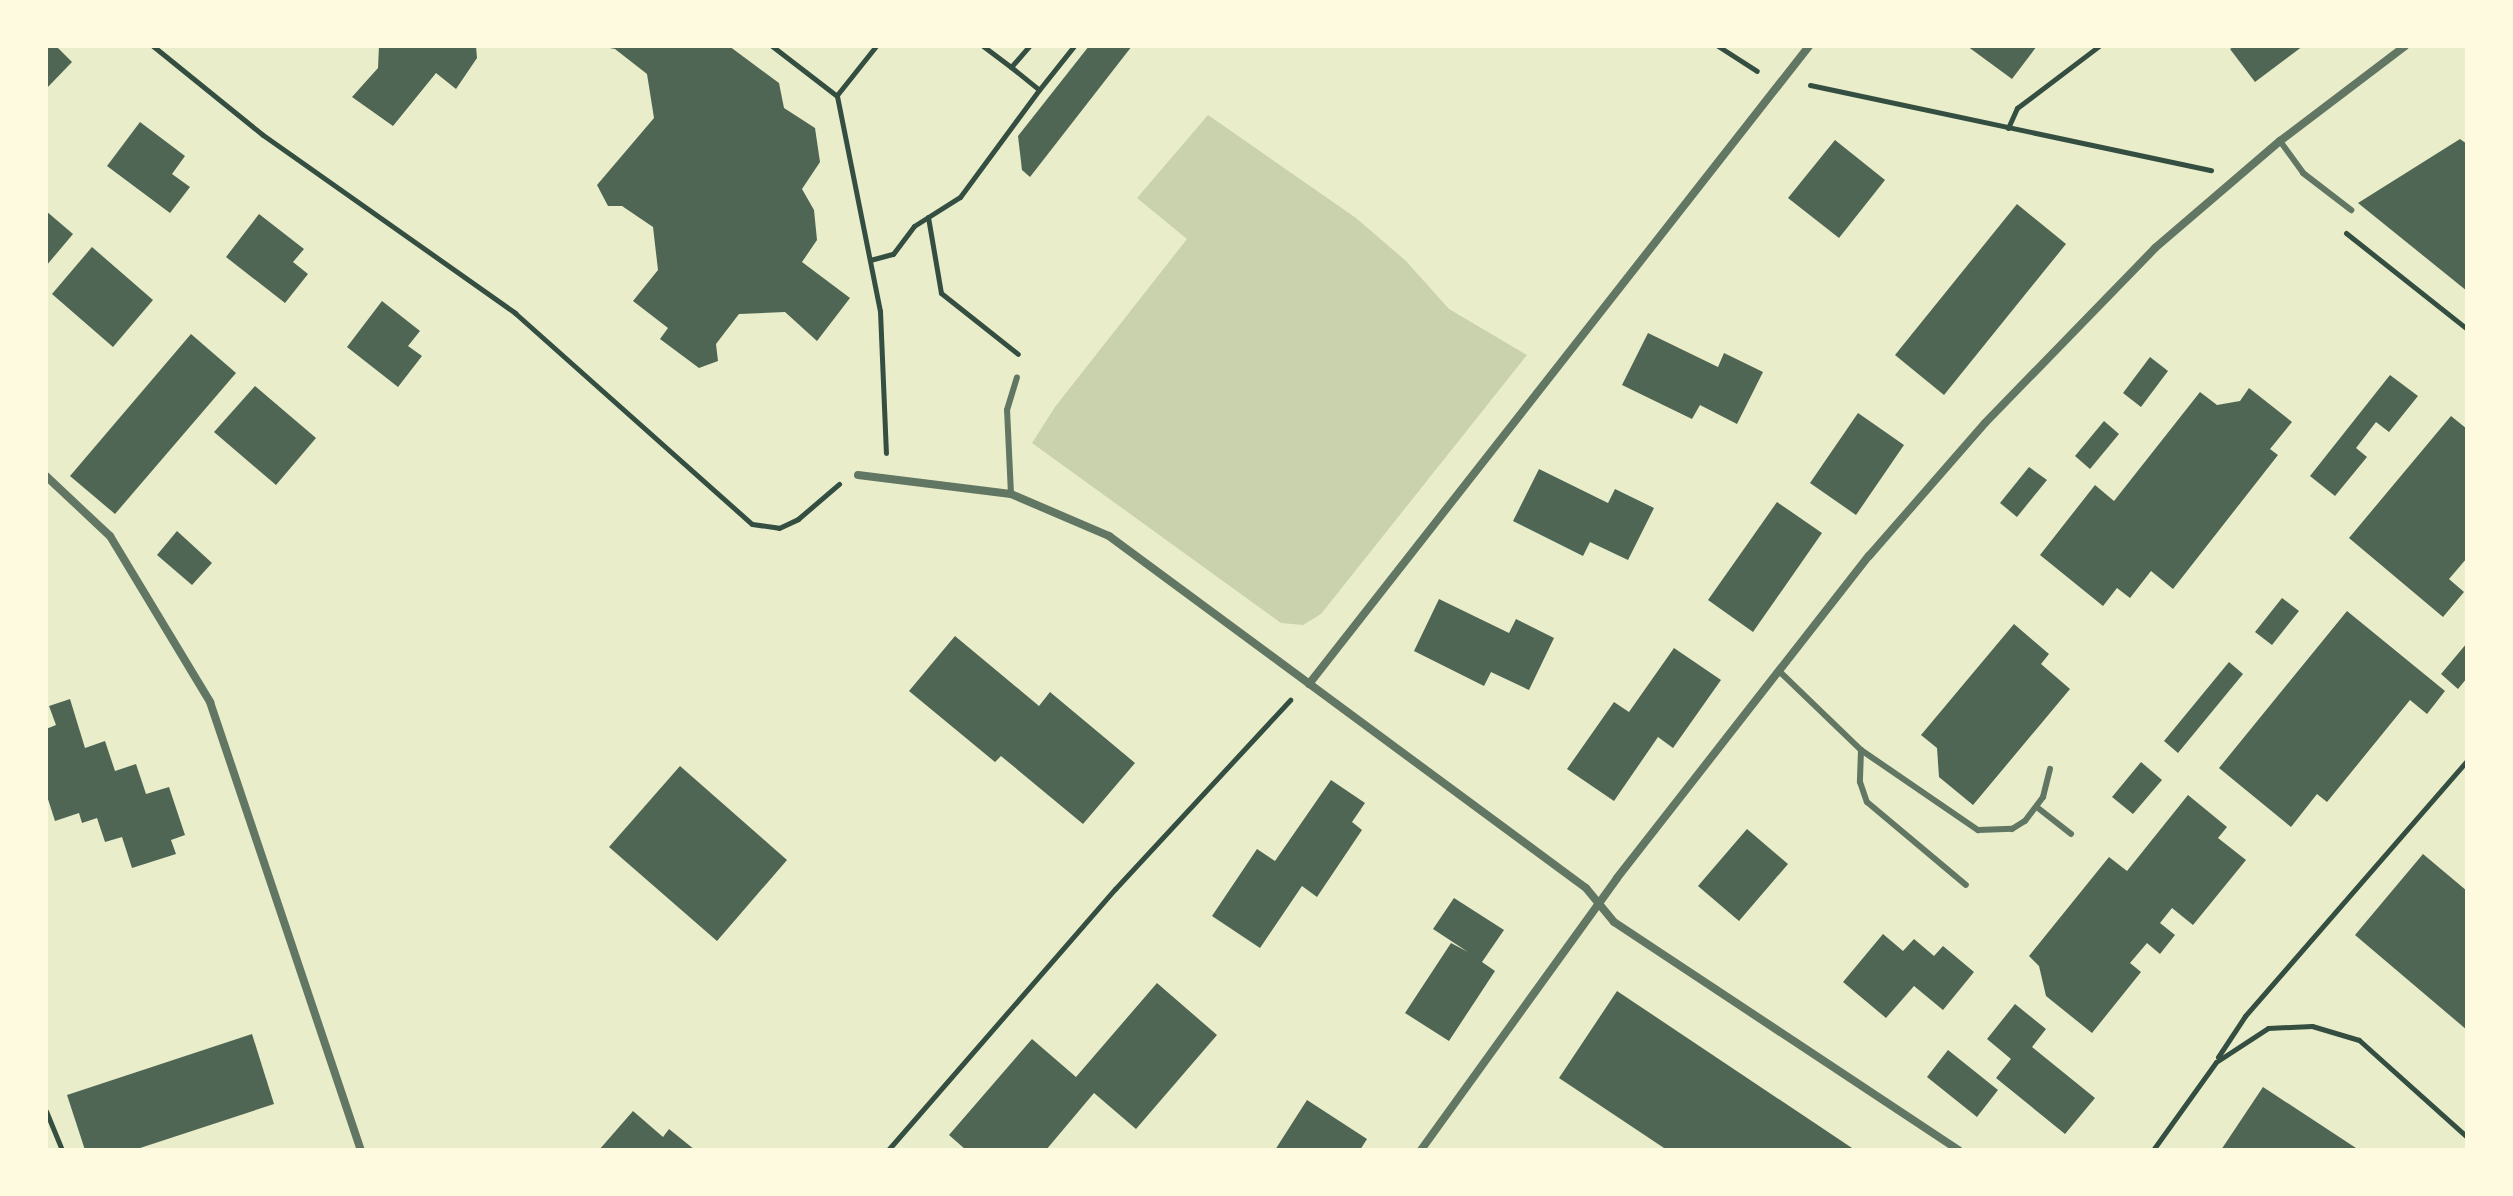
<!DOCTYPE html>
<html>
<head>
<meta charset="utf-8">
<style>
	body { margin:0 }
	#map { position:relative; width:2513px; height:1196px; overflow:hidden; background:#e9edc9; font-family:Manrope,sans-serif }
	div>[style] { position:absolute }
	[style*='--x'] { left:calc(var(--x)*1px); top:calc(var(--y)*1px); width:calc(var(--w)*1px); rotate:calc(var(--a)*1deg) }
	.green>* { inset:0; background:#cad2ad }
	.building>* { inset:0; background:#4f6655 }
	.path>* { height:5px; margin:-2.5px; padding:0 2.5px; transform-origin:2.5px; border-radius:2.5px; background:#344e41 }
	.service>* { height:6px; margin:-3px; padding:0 3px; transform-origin:3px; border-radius:3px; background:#617663 }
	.minor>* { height:8px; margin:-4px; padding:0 4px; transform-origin:4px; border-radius:4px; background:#617663 }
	span { translate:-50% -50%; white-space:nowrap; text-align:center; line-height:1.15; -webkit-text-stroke:6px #fefae0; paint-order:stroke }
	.frame { position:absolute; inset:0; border:48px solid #fefae0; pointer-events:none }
</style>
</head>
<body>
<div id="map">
	<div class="green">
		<i style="clip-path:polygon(1208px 115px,1356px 218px,1406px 261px,1449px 309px,1527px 355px,1321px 614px,1303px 625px,1281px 623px,1032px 443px,1055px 407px,1187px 239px,1137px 198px)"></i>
	</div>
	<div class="building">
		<i style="clip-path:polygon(46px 46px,56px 46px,72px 62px,46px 89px)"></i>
		<i style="clip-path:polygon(379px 46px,476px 46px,477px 58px,456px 89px,436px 73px,393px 126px,352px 97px,378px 68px)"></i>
		<i style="clip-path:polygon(599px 46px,729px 46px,779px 83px,784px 108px,815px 128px,820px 162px,802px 189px,814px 210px,817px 240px,802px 262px,850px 298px,817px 341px,785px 312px,739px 314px,716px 344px,718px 361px,699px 368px,660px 339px,668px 328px,633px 301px,658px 270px,653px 227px,622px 206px,608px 206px,597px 185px,654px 118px,647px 74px,615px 49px)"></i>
		<i style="clip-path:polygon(1089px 46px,1132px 46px,1030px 177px,1022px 170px,1018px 136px)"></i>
		<i style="clip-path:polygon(1967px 46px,2037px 46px,2012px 79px)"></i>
		<i style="clip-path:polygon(2235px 46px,2303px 46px,2255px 82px,2230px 49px)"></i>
		<i style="clip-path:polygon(140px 122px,185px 156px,172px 174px,190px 187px,170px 213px,107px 166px)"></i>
		<i style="clip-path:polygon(2460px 139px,2467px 144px,2467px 291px,2358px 203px)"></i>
		<i style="clip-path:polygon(1835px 140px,1885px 180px,1839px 238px,1788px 198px)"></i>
		<i style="clip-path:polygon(2017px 204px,2066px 244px,1944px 395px,1895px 355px)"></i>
		<i style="clip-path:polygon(46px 211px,73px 234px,46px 266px)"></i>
		<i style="clip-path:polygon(259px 214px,304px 249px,293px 262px,308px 274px,285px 303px,226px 257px)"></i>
		<i style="clip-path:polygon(92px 247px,153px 300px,113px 347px,52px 294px)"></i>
		<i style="clip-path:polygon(382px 301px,420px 331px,408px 346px,422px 356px,398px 387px,347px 347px)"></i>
		<i style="clip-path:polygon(1648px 333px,1718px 367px,1724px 353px,1763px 372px,1737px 424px,1700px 405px,1692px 419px,1622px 385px)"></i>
		<i style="clip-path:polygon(191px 334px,236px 373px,115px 514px,70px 476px)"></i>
		<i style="clip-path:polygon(2150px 357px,2168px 371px,2141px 407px,2123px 393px)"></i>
		<i style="clip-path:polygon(2390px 375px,2418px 396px,2389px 432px,2376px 422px,2356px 448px,2367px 457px,2335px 496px,2310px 476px)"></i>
		<i style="clip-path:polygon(255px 386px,316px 438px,276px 485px,214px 432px)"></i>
		<i style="clip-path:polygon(2249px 388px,2292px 422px,2270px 449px,2278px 455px,2173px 589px,2151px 571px,2130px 598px,2117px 588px,2103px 606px,2040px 555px,2095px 485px,2114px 501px,2200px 392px,2217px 405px,2240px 401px)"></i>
		<i style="clip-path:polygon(1858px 413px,1904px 445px,1856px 515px,1810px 483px)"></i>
		<i style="clip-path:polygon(2451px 416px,2467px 429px,2467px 558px,2449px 579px,2464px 592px,2443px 617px,2349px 538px)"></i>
		<i style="clip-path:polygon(2104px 421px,2119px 434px,2090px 469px,2075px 456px)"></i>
		<i style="clip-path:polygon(2029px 467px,2047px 480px,2017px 517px,2000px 503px)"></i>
		<i style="clip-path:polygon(1539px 469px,1608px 503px,1615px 489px,1654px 508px,1628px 560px,1590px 542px,1583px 556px,1513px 521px)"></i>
		<i style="clip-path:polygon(1777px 502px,1822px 533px,1753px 632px,1708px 600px)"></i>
		<i style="clip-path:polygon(177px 531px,212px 563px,192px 585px,157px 555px)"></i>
		<i style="clip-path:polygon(2282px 598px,2299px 611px,2272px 645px,2255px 632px)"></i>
		<i style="clip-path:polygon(1439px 599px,1509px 633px,1516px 619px,1554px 638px,1529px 690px,1491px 672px,1484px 686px,1414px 651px)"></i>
		<i style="clip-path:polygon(2347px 611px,2445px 691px,2427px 714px,2410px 700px,2327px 802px,2317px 794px,2291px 827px,2219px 768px)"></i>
		<i style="clip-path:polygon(2014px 624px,2049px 654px,2041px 664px,2070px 689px,1973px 805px,1939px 777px,1937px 748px,1921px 735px)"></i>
		<i style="clip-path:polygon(955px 636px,1039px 706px,1050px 692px,1135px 763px,1083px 824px,1001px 756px,995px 762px,909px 691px)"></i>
		<i style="clip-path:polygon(2467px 643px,2467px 678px,2458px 689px,2441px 674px)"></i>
		<i style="clip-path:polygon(1674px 648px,1721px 680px,1673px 748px,1658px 737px,1614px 801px,1567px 769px,1614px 702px,1629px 712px)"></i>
		<i style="clip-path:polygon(2229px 662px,2243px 674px,2178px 753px,2164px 741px)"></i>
		<i style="clip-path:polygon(70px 699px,85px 748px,105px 741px,115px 771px,136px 764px,146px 794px,169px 787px,185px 835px,171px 840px,176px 854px,132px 868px,122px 837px,105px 842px,97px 818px,82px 823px,79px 813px,55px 821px,46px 793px,46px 729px,56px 725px,49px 706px)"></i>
		<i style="clip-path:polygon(2141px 762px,2162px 780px,2133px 814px,2112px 797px)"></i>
		<i style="clip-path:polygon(680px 766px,787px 860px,717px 941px,609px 847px)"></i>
		<i style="clip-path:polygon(1331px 780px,1365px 803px,1352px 822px,1362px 830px,1317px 897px,1302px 886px,1260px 948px,1212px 916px,1257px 849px,1275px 861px)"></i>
		<i style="clip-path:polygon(2188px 795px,2227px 827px,2218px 838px,2246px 860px,2193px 925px,2172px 908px,2160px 923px,2175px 935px,2160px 954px,2147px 943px,2130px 963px,2141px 972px,2092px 1033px,2046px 996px,2039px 966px,2029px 956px,2109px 857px,2127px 871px)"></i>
		<i style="clip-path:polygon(1747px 829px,1788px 864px,1739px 921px,1698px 886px)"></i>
		<i style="clip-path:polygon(2423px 854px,2467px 891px,2467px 1030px,2355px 935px)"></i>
		<i style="clip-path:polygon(1454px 898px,1504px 930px,1482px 962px,1495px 971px,1449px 1041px,1405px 1013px,1451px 943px,1468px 952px,1433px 929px)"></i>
		<i style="clip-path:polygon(1883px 934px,1903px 951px,1914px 939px,1934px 956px,1943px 946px,1974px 972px,1943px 1010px,1914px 986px,1886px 1018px,1843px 982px)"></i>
		<i style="clip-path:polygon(1157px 983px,1217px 1035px,1136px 1129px,1094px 1093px,1046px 1150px,966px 1150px,949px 1135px,1032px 1039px,1076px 1077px)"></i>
		<i style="clip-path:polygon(1617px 991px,1855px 1150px,1667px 1150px,1559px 1078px)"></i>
		<i style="clip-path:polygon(2015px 1004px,2046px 1029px,2032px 1047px,2095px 1098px,2065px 1134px,1996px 1078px,2011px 1059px,1987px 1039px)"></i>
		<i style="clip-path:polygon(252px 1034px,274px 1104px,134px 1150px,85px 1150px,67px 1095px)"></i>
		<i style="clip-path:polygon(1948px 1050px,1998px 1090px,1977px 1117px,1927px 1077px)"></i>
		<i style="clip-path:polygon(2263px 1087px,2359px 1150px,2221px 1150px)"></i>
		<i style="clip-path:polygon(1307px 1100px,1367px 1139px,1360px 1150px,1275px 1150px)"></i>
		<i style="clip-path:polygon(633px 1111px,663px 1137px,669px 1129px,695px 1150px,599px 1150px)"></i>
	</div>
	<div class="path">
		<i style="--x:153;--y:46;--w:141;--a:39"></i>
		<i style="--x:263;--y:135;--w:309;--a:35.2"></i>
		<i style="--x:515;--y:313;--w:317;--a:41.7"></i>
		<i style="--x:752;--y:524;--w:27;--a:8"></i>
		<i style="--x:779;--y:528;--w:21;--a:-25"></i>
		<i style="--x:798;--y:519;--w:54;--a:-40.5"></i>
		<i style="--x:772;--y:46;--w:82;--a:37.6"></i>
		<i style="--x:837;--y:96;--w:219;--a:78.7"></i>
		<i style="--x:880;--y:311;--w:142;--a:87.6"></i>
		<i style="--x:983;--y:46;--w:35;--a:37"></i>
		<i style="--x:1011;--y:67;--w:28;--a:-49"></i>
		<i style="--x:1718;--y:46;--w:46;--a:32.7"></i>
		<i style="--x:1011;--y:67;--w:36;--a:39"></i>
		<i style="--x:1039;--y:90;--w:56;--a:-51.5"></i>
		<i style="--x:1810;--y:85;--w:410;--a:12"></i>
		<i style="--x:837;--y:95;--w:63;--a:-51.5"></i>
		<i style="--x:2008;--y:128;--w:22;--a:-66"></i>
		<i style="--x:2017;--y:108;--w:103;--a:-37.1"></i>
		<i style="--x:928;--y:217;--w:77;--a:80.3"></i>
		<i style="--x:941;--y:293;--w:98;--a:38.4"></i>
		<i style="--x:2346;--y:233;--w:154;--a:38.4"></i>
		<i style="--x:870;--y:260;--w:24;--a:-15"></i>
		<i style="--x:893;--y:254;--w:35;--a:-53"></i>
		<i style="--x:914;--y:226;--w:54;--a:-32.2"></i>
		<i style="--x:960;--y:197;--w:133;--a:-53.6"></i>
		<i style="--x:2218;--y:1057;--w:49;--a:-56.6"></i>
		<i style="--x:2245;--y:1016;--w:338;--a:-49"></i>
		<i style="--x:46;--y:1111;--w:42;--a:67.7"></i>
		<i style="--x:888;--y:1150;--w:346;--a:-49"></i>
		<i style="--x:1115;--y:889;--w:258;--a:-47.2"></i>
		<i style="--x:2153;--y:1150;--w:108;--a:-54.4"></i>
		<i style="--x:2216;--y:1062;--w:62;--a:-33.2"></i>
		<i style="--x:2268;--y:1028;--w:44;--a:-2.6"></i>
		<i style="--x:2312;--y:1026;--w:49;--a:16.6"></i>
		<i style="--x:2359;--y:1040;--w:145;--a:41.9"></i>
	</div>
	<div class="service">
		<i style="--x:2280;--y:141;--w:39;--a:54"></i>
		<i style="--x:2303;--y:173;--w:61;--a:37.6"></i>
		<i style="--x:1011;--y:494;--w:84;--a:-92.7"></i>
		<i style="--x:1007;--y:410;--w:34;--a:-73"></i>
		<i style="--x:1779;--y:671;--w:114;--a:43.9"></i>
		<i style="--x:1861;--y:750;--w:142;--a:34.4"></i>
		<i style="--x:1978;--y:830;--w:34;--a:-2"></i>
		<i style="--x:2012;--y:829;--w:15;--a:-32"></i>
		<i style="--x:2025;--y:821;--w:30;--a:-53"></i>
		<i style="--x:2043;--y:797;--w:29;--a:-76"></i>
		<i style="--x:1861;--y:750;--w:32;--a:92"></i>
		<i style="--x:1860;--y:782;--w:21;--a:71"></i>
		<i style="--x:1867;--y:802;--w:129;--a:40"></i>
		<i style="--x:2038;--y:808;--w:42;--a:38.2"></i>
	</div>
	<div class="minor">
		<i style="--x:858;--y:475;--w:154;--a:7.1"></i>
		<i style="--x:1011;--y:494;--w:107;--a:23.2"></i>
		<i style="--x:1109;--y:536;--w:593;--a:36.43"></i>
		<i style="--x:1586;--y:888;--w:44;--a:50.5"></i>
		<i style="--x:1614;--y:922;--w:414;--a:33.5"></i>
		<i style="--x:46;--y:476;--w:88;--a:43.2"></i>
		<i style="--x:110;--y:536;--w:194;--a:58.9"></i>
		<i style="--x:210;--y:702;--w:473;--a:71.4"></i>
		<i style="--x:1309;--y:684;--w:811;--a:-51.91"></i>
		<i style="--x:1421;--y:1150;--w:335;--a:-54.2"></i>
		<i style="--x:1617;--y:878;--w:409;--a:-52"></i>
		<i style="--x:1869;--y:556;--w:176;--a:-48.9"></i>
		<i style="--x:1985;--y:423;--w:244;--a:-45.8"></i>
		<i style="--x:2155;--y:248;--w:165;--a:-40.6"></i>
		<i style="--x:2280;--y:141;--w:157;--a:-37.2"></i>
	</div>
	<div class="frame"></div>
</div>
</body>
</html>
